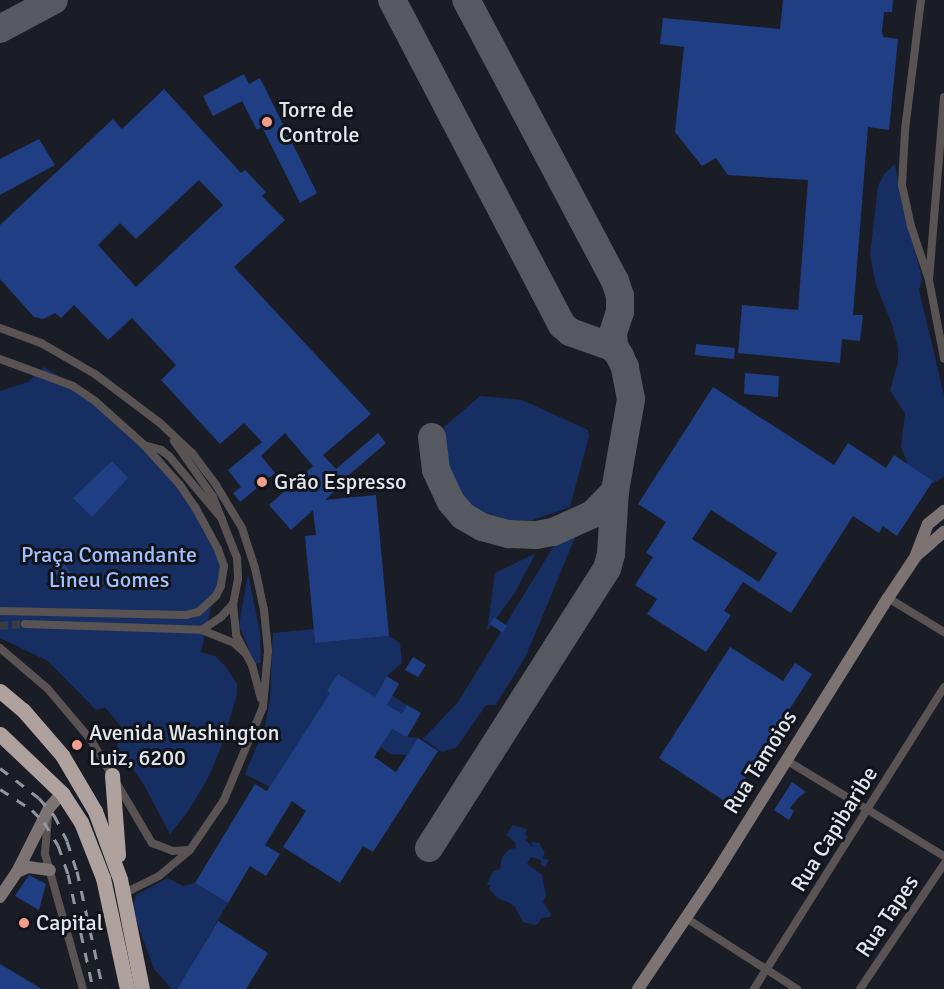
<!DOCTYPE html>
<html>
<head>
<meta charset="utf-8">
<style>
	body { margin:0 }
	#map { position:relative; width:944px; height:989px; overflow:hidden; background:#1a1d25; font-family:Signika,sans-serif }
	div>[style] { position:absolute }
	[style*='--x'] { left:calc(var(--x)*1px); top:calc(var(--y)*1px); width:calc(var(--w)*1px); rotate:calc(var(--a)*1deg) }
	.green>* { inset:0; background:#172e63 }
	.taxiway>* { height:28px; margin:-14px; padding:0 14px; transform-origin:14px; border-radius:14px; background:#565a60 }
	.building>* { inset:0; background:#203e84 }
	.street-tunnel>* { height:8px; margin-top:-4px; transform-origin:0; background:repeating-linear-gradient(90deg,#383b43 0 8px,transparent 0 12px) }
	.street>* { height:8px; margin:-4px; padding:0 4px; transform-origin:4px; border-radius:4px; background:#595453 }
	.secondary>* { height:12px; margin:-6px; padding:0 6px; transform-origin:6px; border-radius:6px; background:#7c7372 }
	.highway>* { height:15px; margin:-7.5px; padding:0 7.5px; transform-origin:7.5px; border-radius:7.5px; background:#aea19e }
	.rail>* { height:3px; margin-top:-1.5px; transform-origin:0; background:repeating-linear-gradient(90deg,#93969c 0 10px,transparent 0 20px) }
	.dots>* { width:16px; height:16px; translate:-50% -50%; box-sizing:border-box; border:3px solid #11141b; border-radius:50% }
	span { translate:-50% -50%; white-space:nowrap; text-align:center; line-height:1.15; -webkit-text-stroke:6px #11141b; paint-order:stroke }
	.poi-label { font-size:22px; color:#e3e6eb }
	.left { translate:0 -50%; text-align:left }
	.park-label { font-size:22px; color:#a1bffc }
	.street-label { font-size:22px; color:#e3e6eb }
</style>
</head>
<body>
<div id="map">
	<div class="green">
		<i style="clip-path:polygon(895px 164px,902px 204px,922px 278px,919px 290px,944px 395px,944px 477px,933px 483px,916px 474px,908px 464px,901px 447px,905px 414px,890px 390px,898px 363px,898px 348px,893px 327px,876px 285px,870px 255px,878px 186px,884px 174px)"></i>
		<i style="clip-path:polygon(44px 367px,102px 402px,158px 453px,199px 505px,221px 547px,220px 591px,211px 607px,201px 652px,215px 656px,226px 667px,237px 684px,237px 695px,221px 747px,209px 776px,189px 810px,170px 834px,144px 785px,117px 746px,122px 728px,105px 707px,96px 710px,48px 661px,0 638px,0 391px,28px 382px)"></i>
		<i style="clip-path:polygon(480px 396px,522px 400px,588px 430px,589px 436px,570px 507px,533px 520px,510px 520px,486px 513px,471px 505px,463px 496px,451px 475px,444px 427px)"></i>
		<i style="clip-path:polygon(576px 535px,526px 656px,498px 701px,495px 705px,486px 705px,457px 747px,442px 752px,423px 739px,458px 702px,555px 544px)"></i>
		<i style="clip-path:polygon(536px 553px,514px 594px,487px 631px,495px 573px)"></i>
		<i style="clip-path:polygon(248px 574px,260px 632px,261px 663px,255px 664px,239px 625px)"></i>
		<i style="clip-path:polygon(evenodd,314px 629px,315px 643px,389px 636px,400px 643px,402px 663px,387px 676px,380px 688px,407px 705px,394px 729px,407px 737px,418px 738px,407px 755px,390px 754px,324px 702px,270px 787px,245px 774px,265px 727px,270px 698px,273px 633px,314px 629px,338px 674px,396px 711px,328px 691px,338px 674px)"></i>
		<i style="clip-path:polygon(513px 825px,527px 829px,525px 834px,528px 837px,525px 840px,533px 847px,531px 842px,539px 843px,545px 853px,542px 858px,549px 860px,545px 867px,541px 865px,541px 860px,531px 857px,527px 864px,542px 875px,546px 895px,543px 902px,551px 914px,550px 917px,541px 918px,538px 924px,535px 925px,523px 922px,515px 907px,508px 902px,497px 898px,489px 889px,491px 885px,487px 885px,493px 871px,500px 869px,502px 857px,510px 849px,516px 848px,515px 842px,506px 835px)"></i>
		<i style="clip-path:polygon(168px 878px,183px 886px,195px 883px,228px 903px,177px 989px,172px 989px,154px 969px,132px 909px,136px 895px)"></i>
	</div>
	<div class="taxiway">
		<i style="--x:392;--y:0;--w:367;--a:62.4"></i>
		<i style="--x:562;--y:325;--w:11;--a:41"></i>
		<i style="--x:570;--y:332;--w:45;--a:19.7"></i>
		<i style="--x:612;--y:347;--w:12;--a:48"></i>
		<i style="--x:0;--y:29;--w:61;--a:-28.2"></i>
		<i style="--x:432;--y:437;--w:33;--a:83"></i>
		<i style="--x:436;--y:470;--w:35;--a:65"></i>
		<i style="--x:451;--y:502;--w:18;--a:49"></i>
		<i style="--x:463;--y:516;--w:22;--a:30"></i>
		<i style="--x:482;--y:527;--w:28;--a:15"></i>
		<i style="--x:509;--y:534;--w:27;--a:2"></i>
		<i style="--x:536;--y:535;--w:17;--a:-10"></i>
		<i style="--x:553;--y:532;--w:44;--a:-24.2"></i>
		<i style="--x:593;--y:514;--w:32;--a:-46"></i>
		<i style="--x:429;--y:848;--w:331;--a:-57.5"></i>
		<i style="--x:607;--y:569;--w:16;--a:-75"></i>
		<i style="--x:611;--y:554;--w:63;--a:-86.4"></i>
		<i style="--x:615;--y:491;--w:93;--a:-80.1"></i>
		<i style="--x:631;--y:399;--w:33;--a:-101"></i>
		<i style="--x:625;--y:367;--w:25;--a:-117"></i>
		<i style="--x:614;--y:345;--w:12;--a:-95"></i>
		<i style="--x:613;--y:333;--w:22;--a:-72"></i>
		<i style="--x:620;--y:312;--w:16;--a:-90"></i>
		<i style="--x:620;--y:296;--w:16;--a:-108"></i>
		<i style="--x:615;--y:281;--w:318;--a:-117.9"></i>
	</div>
	<div class="building">
		<i style="clip-path:polygon(783px 0,893px 0,892px 12px,884px 12px,882px 31px,883px 37px,898px 39px,889px 130px,868px 127px,853px 315px,863px 315px,860px 341px,842px 339px,840px 363px,738px 353px,742px 305px,798px 310px,808px 180px,728px 175px,716px 158px,702px 166px,675px 132px,684px 47px,660px 44px,663px 18px,780px 29px)"></i>
		<i style="clip-path:polygon(244px 74px,249px 84px,260px 78px,317px 193px,300px 203px,262px 127px,257px 130px,242px 101px,213px 116px,203px 96px)"></i>
		<i style="clip-path:polygon(evenodd,164px 89px,241px 173px,245px 170px,266px 192px,262px 196px,285px 220px,234px 267px,371px 414px,323px 455px,336px 469px,378px 433px,386px 443px,344px 479px,346px 481px,325px 500px,376px 495px,389px 636px,315px 643px,305px 536px,316px 535px,313px 510px,291px 530px,269px 505px,313px 466px,285px 433px,261px 456px,275px 473px,240px 502px,233px 493px,241px 487px,228px 470px,262px 442px,244px 423px,220px 444px,161px 380px,176px 365px,132px 318px,108px 340px,74px 305px,61px 318px,55px 313px,43px 319px,34px 317px,0 279px,0 225px,113px 119px,122px 129px,164px 89px,199px 180px,223px 205px,136px 287px,98px 245px,120px 223px,136px 239px,199px 180px)"></i>
		<i style="clip-path:polygon(39px 139px,55px 165px,0 195px,0 159px)"></i>
		<i style="clip-path:polygon(696px 344px,735px 348px,734px 359px,695px 355px)"></i>
		<i style="clip-path:polygon(745px 373px,779px 376px,778px 397px,744px 394px)"></i>
		<i style="clip-path:polygon(evenodd,713px 387px,834px 465px,848px 443px,886px 468px,894px 455px,933px 481px,897px 536px,883px 526px,879px 533px,853px 516px,791px 613px,743px 582px,724px 611px,731px 615px,706px 652px,647px 614px,657px 599px,635px 585px,653px 557px,646px 553px,666px 522px,638px 504px,713px 387px,711px 510px,777px 553px,759px 582px,692px 539px,711px 510px)"></i>
		<i style="clip-path:polygon(112px 461px,128px 478px,92px 517px,73px 498px)"></i>
		<i style="clip-path:polygon(61px 560px,81px 585px,71px 592px,52px 569px)"></i>
		<i style="clip-path:polygon(494px 617px,507px 626px,503px 633px,490px 624px)"></i>
		<i style="clip-path:polygon(730px 647px,783px 681px,795px 663px,812px 674px,729px 804px,659px 758px)"></i>
		<i style="clip-path:polygon(413px 657px,426px 665px,418px 677px,405px 670px)"></i>
		<i style="clip-path:polygon(338px 674px,375px 697px,387px 676px,399px 684px,387px 705px,402px 714px,407px 705px,421px 713px,407px 737px,392px 729px,374px 757px,396px 772px,418px 738px,438px 751px,373px 852px,363px 846px,340px 883px,283px 847px,306px 811px,292px 801px,265px 845px,280px 854px,266px 876px,250px 866px,228px 903px,195px 883px,255px 784px,267px 791px,330px 693px,327px 691px)"></i>
		<i style="clip-path:polygon(792px 782px,806px 792px,799px 797px,790px 808px,794px 811px,789px 820px,774px 810px)"></i>
		<i style="clip-path:polygon(29px 875px,46px 884px,39px 910px,15px 896px)"></i>
		<i style="clip-path:polygon(218px 921px,268px 953px,246px 989px,177px 989px)"></i>
		<i style="clip-path:polygon(0 964px,42px 989px,0 989px)"></i>
	</div>
	<div class="street-tunnel">
		<i style="--x:0;--y:626;--w:25;--a:-5"></i>
	</div>
	<div class="street">
		<i style="--x:921;--y:0;--w:132;--a:97"></i>
		<i style="--x:905;--y:131;--w:54;--a:93.2"></i>
		<i style="--x:902;--y:185;--w:42;--a:77.6"></i>
		<i style="--x:911;--y:226;--w:57;--a:71.6"></i>
		<i style="--x:944;--y:97;--w:184;--a:94.7"></i>
		<i style="--x:929;--y:280;--w:80;--a:79.2"></i>
		<i style="--x:0;--y:328;--w:44;--a:20.1"></i>
		<i style="--x:41;--y:343;--w:62;--a:29.9"></i>
		<i style="--x:95;--y:374;--w:81;--a:37"></i>
		<i style="--x:160;--y:423;--w:44;--a:43.2"></i>
		<i style="--x:192;--y:453;--w:40;--a:53"></i>
		<i style="--x:216;--y:485;--w:50;--a:58.8"></i>
		<i style="--x:242;--y:528;--w:42;--a:72"></i>
		<i style="--x:255;--y:568;--w:43;--a:77.9"></i>
		<i style="--x:264;--y:610;--w:41;--a:84.4"></i>
		<i style="--x:268;--y:651;--w:56;--a:95.1"></i>
		<i style="--x:263;--y:707;--w:101;--a:112.8"></i>
		<i style="--x:224;--y:800;--w:60;--a:124.2"></i>
		<i style="--x:190;--y:850;--w:40;--a:140"></i>
		<i style="--x:159;--y:876;--w:40;--a:153.4"></i>
		<i style="--x:0;--y:359;--w:78;--a:20.3"></i>
		<i style="--x:73;--y:386;--w:27;--a:34"></i>
		<i style="--x:95;--y:401;--w:66;--a:41.9"></i>
		<i style="--x:144;--y:445;--w:54;--a:48"></i>
		<i style="--x:180;--y:485;--w:27;--a:56"></i>
		<i style="--x:195;--y:507;--w:48;--a:61.3"></i>
		<i style="--x:218;--y:549;--w:18;--a:71"></i>
		<i style="--x:224;--y:566;--w:20;--a:99"></i>
		<i style="--x:221;--y:586;--w:11;--a:117"></i>
		<i style="--x:216;--y:596;--w:24;--a:138"></i>
		<i style="--x:198;--y:612;--w:12;--a:166"></i>
		<i style="--x:186;--y:615;--w:186;--a:-178.8"></i>
		<i style="--x:174;--y:441;--w:68;--a:55.1"></i>
		<i style="--x:213;--y:497;--w:66;--a:68.5"></i>
		<i style="--x:237;--y:558;--w:21;--a:87"></i>
		<i style="--x:238;--y:579;--w:25;--a:101"></i>
		<i style="--x:233;--y:604;--w:18;--a:133"></i>
		<i style="--x:221;--y:617;--w:23;--a:146"></i>
		<i style="--x:144;--y:445;--w:18;--a:16"></i>
		<i style="--x:161;--y:450;--w:10;--a:37"></i>
		<i style="--x:169;--y:456;--w:82;--a:49.9"></i>
		<i style="--x:888;--y:598;--w:66;--a:31.3"></i>
		<i style="--x:233;--y:604;--w:31;--a:84"></i>
		<i style="--x:236;--y:635;--w:34;--a:62"></i>
		<i style="--x:252;--y:665;--w:34;--a:75"></i>
		<i style="--x:25;--y:624;--w:177;--a:1.9"></i>
		<i style="--x:202;--y:630;--w:35;--a:22"></i>
		<i style="--x:234;--y:643;--w:13;--a:42"></i>
		<i style="--x:0;--y:648;--w:63;--a:40.5"></i>
		<i style="--x:48;--y:689;--w:67;--a:49.9"></i>
		<i style="--x:91;--y:740;--w:120;--a:59.4"></i>
		<i style="--x:152;--y:843;--w:22;--a:21"></i>
		<i style="--x:173;--y:851;--w:16;--a:-4"></i>
		<i style="--x:786;--y:760;--w:185;--a:31.3"></i>
		<i style="--x:48;--y:818;--w:36;--a:95"></i>
		<i style="--x:45;--y:854;--w:140;--a:74.3"></i>
		<i style="--x:686;--y:918;--w:132;--a:32.6"></i>
		<i style="--x:754;--y:989;--w:357;--a:-57.8"></i>
		<i style="--x:860;--y:989;--w:151;--a:-56.1"></i>
	</div>
	<div class="secondary">
		<i style="--x:916;--y:555;--w:33;--a:-69"></i>
		<i style="--x:928;--y:524;--w:21;--a:-39"></i>
		<i style="--x:17;--y:872;--w:12;--a:-24"></i>
		<i style="--x:28;--y:867;--w:22;--a:8"></i>
		<i style="--x:0;--y:897;--w:30;--a:-56"></i>
		<i style="--x:17;--y:872;--w:72;--a:-63.4"></i>
		<i style="--x:49;--y:808;--w:20;--a:-49"></i>
		<i style="--x:638;--y:989;--w:140;--a:-56.1"></i>
		<i style="--x:716;--y:873;--w:324;--a:-58"></i>
		<i style="--x:888;--y:598;--w:50;--a:-56.3"></i>
		<i style="--x:916;--y:556;--w:37;--a:-41"></i>
	</div>
	<div class="highway">
		<i style="--x:0;--y:691;--w:30;--a:40"></i>
		<i style="--x:23;--y:710;--w:60;--a:49.1"></i>
		<i style="--x:62;--y:755;--w:65;--a:59.5"></i>
		<i style="--x:95;--y:811;--w:72;--a:69.8"></i>
		<i style="--x:120;--y:879;--w:112;--a:78.7"></i>
		<i style="--x:0;--y:734;--w:86;--a:43.6"></i>
		<i style="--x:62;--y:793;--w:35;--a:57"></i>
		<i style="--x:81;--y:822;--w:60;--a:68.6"></i>
		<i style="--x:103;--y:878;--w:114;--a:77.8"></i>
		<i style="--x:112;--y:775;--w:80;--a:85.7"></i>
	</div>
	<div class="rail">
		<i style="--x:0;--y:768;--w:49;--a:37.6"></i>
		<i style="--x:39;--y:798;--w:23;--a:49"></i>
		<i style="--x:54;--y:815;--w:29;--a:63"></i>
		<i style="--x:67;--y:841;--w:32;--a:72"></i>
		<i style="--x:77;--y:871;--w:121;--a:77.6"></i>
		<i style="--x:0;--y:789;--w:38;--a:33"></i>
		<i style="--x:32;--y:810;--w:17;--a:45"></i>
		<i style="--x:44;--y:822;--w:27;--a:59"></i>
		<i style="--x:58;--y:845;--w:31;--a:71"></i>
		<i style="--x:68;--y:874;--w:118;--a:77.7"></i>
	</div>
	<div class="dots">
		<i style="left:267px;top:122px;background:#f49d8d"></i>
		<i style="left:262px;top:482px;background:#f49d8d"></i>
		<i style="left:77px;top:745px;background:#f49d8d"></i>
		<i style="left:24px;top:923px;background:#f49d8d"></i>
	</div>
	<div class="poi-label">
		<span class="left" style="left:279px;top:122px">Torre de<br>Controle</span>
		<span class="left" style="left:274px;top:482px">Grão Espresso</span>
		<span class="left" style="left:89px;top:745px">Avenida Washington<br>Luiz, 6200</span>
		<span class="left" style="left:36px;top:923px">Capital</span>
	</div>
	<div class="park-label">
		<span style="left:109px;top:567px">Praça Comandante<br>Lineu Gomes</span>
	</div>
	<div class="street-label">
		<span style="left:760px;top:762px;rotate:-58deg">Rua Tamoios</span>
		<span style="left:834px;top:829px;rotate:-58deg">Rua Capibaribe</span>
		<span style="left:887px;top:916px;rotate:-56deg">Rua Tapes</span>
	</div>
</div>
</body>
</html>
